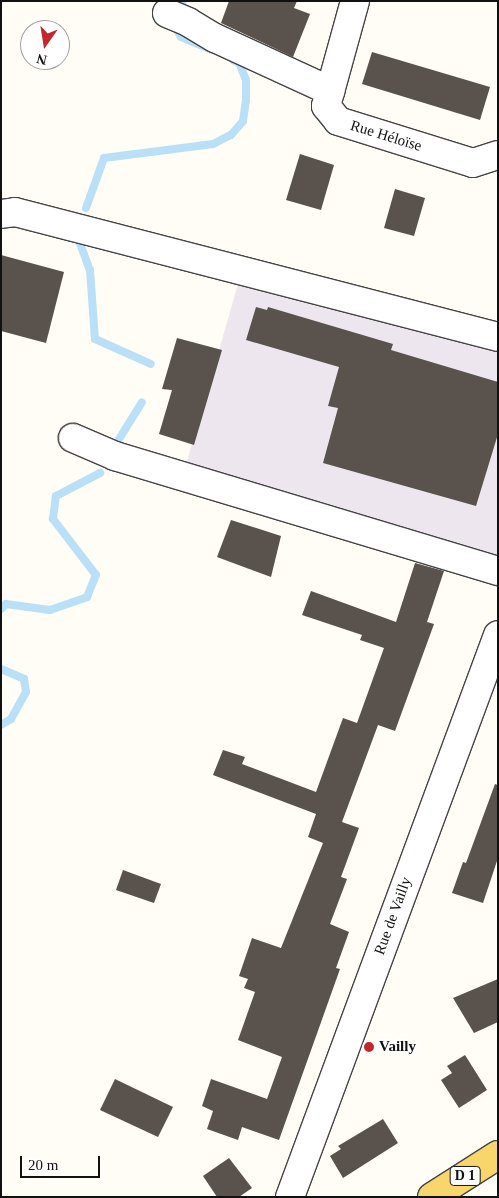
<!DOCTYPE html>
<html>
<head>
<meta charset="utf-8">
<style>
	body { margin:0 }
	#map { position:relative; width:499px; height:1198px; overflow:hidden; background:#fffdf5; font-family:"Times New Roman",serif }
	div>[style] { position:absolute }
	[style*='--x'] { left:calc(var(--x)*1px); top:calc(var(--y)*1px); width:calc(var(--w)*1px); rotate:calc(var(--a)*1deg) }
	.industrial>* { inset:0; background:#eee6ef }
	.stream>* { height:8px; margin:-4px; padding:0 4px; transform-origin:4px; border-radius:4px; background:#b9e0f7 }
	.building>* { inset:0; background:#5a524d }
	.roads { filter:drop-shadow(1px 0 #444) drop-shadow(-1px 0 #444) drop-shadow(0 1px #444) drop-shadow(0 -1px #444) }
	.minor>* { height:28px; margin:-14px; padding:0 14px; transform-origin:14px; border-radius:14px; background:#fff }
	.major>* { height:28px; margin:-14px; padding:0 14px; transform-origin:14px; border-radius:14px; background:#f9d66b }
	.dots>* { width:14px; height:14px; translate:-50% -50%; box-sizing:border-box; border:2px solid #fff; border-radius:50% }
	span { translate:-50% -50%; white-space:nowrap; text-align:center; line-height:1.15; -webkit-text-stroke:5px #fff; paint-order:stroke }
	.shield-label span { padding:1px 4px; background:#fff; border:1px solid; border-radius:4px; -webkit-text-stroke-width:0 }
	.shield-label { font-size:14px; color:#111; font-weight:700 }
	.street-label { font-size:15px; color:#111 }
	.poi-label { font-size:15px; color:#111; font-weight:700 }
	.left { translate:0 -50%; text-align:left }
	.frame { position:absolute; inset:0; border:2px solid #111; pointer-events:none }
	.north { position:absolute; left:20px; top:20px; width:50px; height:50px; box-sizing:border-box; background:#fff; border:1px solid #a0a0a0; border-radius:50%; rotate:193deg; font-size:14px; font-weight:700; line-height:20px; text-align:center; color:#111 }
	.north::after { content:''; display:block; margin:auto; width:18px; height:22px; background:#c4262e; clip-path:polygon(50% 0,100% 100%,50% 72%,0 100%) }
	.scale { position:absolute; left:20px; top:1156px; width:80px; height:22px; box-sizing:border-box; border:2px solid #111; border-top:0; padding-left:6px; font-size:15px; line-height:18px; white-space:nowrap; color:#111; -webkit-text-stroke:4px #fff; paint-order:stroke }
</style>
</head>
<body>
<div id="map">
	<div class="industrial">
		<i style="clip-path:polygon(244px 263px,498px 330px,498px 555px,186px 465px)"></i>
	</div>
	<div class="stream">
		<i style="--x:178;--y:14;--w:14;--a:-69"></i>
		<i style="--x:173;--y:24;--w:15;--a:58"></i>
		<i style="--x:181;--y:37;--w:33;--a:23"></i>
		<i style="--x:86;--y:208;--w:53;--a:-70.2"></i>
		<i style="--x:104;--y:158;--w:110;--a:-7.3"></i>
		<i style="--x:213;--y:144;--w:20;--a:-27"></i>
		<i style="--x:231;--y:135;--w:18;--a:-49"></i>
		<i style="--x:243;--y:121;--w:21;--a:-82"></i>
		<i style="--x:246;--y:100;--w:20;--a:-90"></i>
		<i style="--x:246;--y:80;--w:18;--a:-112"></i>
		<i style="--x:239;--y:63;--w:7;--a:-153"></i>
		<i style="--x:77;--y:235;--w:37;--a:70"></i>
		<i style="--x:90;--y:270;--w:69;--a:85.9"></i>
		<i style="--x:95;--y:339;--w:61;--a:24.1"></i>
		<i style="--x:116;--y:444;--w:49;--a:-58.2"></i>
		<i style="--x:1;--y:609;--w:7;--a:-45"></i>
		<i style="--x:6;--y:604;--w:44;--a:7.8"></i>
		<i style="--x:50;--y:610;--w:39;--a:-19"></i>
		<i style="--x:87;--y:597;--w:24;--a:-68"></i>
		<i style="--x:96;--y:575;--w:71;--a:-127.5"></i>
		<i style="--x:53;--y:519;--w:23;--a:-83"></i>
		<i style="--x:56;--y:496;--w:50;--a:-27.6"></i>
		<i style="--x:1;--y:669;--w:25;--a:23"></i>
		<i style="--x:24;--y:679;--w:13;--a:81"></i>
		<i style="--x:26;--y:692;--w:31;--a:119"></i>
		<i style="--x:11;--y:719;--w:12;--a:149"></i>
	</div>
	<div class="building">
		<i style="clip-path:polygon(229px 1px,297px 1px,294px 8px,310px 14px,293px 57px,221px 23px)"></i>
		<i style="clip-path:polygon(372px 52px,490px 87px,480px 120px,362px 84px)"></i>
		<i style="clip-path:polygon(300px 154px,334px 165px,321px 210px,286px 200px)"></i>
		<i style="clip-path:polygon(395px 189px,425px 198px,414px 236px,384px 228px)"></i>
		<i style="clip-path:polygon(1px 255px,64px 272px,46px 343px,1px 331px)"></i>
		<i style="clip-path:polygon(256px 307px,267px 310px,268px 307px,393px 344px,391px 350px,498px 382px,498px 434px,476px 506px,323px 463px,338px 408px,328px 406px,339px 367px,246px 340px)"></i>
		<i style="clip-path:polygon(177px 338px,222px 350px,194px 445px,159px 434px,172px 390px,162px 389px)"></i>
		<i style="clip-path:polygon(231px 520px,281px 536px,271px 577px,217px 557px)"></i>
		<i style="clip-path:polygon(415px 563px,444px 571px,427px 622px,434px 624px,395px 731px,378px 725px,342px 822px,359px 828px,341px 877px,347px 879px,330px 924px,349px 932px,336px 968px,340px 969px,279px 1140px,242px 1127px,238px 1140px,207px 1129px,213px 1111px,202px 1106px,211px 1079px,267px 1099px,282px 1057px,238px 1040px,255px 992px,244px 988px,248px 979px,239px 976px,252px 938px,281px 948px,323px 843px,308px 837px,316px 814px,213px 775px,223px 750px,245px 757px,242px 764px,316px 792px,343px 718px,357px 723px,384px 648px,360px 640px,362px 635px,302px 615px,311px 591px,396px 622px)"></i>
		<i style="clip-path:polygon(495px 784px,498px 785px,498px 858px,483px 903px,452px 893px,463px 862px,466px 863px)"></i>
		<i style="clip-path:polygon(123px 870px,161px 884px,154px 903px,116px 890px)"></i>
		<i style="clip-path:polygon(498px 979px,498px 1022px,474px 1033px,453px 998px)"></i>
		<i style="clip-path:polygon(465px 1055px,487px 1090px,459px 1108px,441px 1080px,452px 1073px,447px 1066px)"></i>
		<i style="clip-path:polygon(115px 1079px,173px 1107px,158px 1137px,100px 1110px)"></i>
		<i style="clip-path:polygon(383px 1119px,398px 1143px,343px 1178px,330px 1156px,341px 1149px,338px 1146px)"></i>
		<i style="clip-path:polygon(229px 1158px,252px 1188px,239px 1197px,217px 1197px,203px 1176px)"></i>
	</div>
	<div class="roads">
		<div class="minor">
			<i style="--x:355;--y:1;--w:109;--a:105.4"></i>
			<i style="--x:326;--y:106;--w:19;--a:51"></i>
			<i style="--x:338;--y:121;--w:141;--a:17.3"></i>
			<i style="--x:473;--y:163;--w:26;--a:-18"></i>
			<i style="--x:167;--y:13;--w:23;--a:23"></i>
			<i style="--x:188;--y:22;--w:31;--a:31"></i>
			<i style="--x:215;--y:38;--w:127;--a:24.7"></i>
			<i style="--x:1;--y:214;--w:14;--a:-8"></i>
			<i style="--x:15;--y:212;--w:499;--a:14.5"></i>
			<i style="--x:73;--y:438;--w:46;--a:23.2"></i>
			<i style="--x:115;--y:456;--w:400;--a:16.7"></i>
			<i style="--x:290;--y:1197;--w:599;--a:-69.69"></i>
		</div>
		<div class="major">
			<i style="--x:432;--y:1197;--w:78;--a:-32.5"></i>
		</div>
	</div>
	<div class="dots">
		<i style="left:369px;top:1047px;background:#c4262e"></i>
	</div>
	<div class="shield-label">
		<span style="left:465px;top:1176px">D 1</span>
	</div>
	<div class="street-label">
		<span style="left:386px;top:136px;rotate:17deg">Rue Héloïse</span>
		<span style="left:393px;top:916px;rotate:-70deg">Rue de Vailly</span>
	</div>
	<div class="poi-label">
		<span class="left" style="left:379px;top:1047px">Vailly</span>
	</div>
	<div class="frame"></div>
	<div class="north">N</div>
	<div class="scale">20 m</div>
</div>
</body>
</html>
